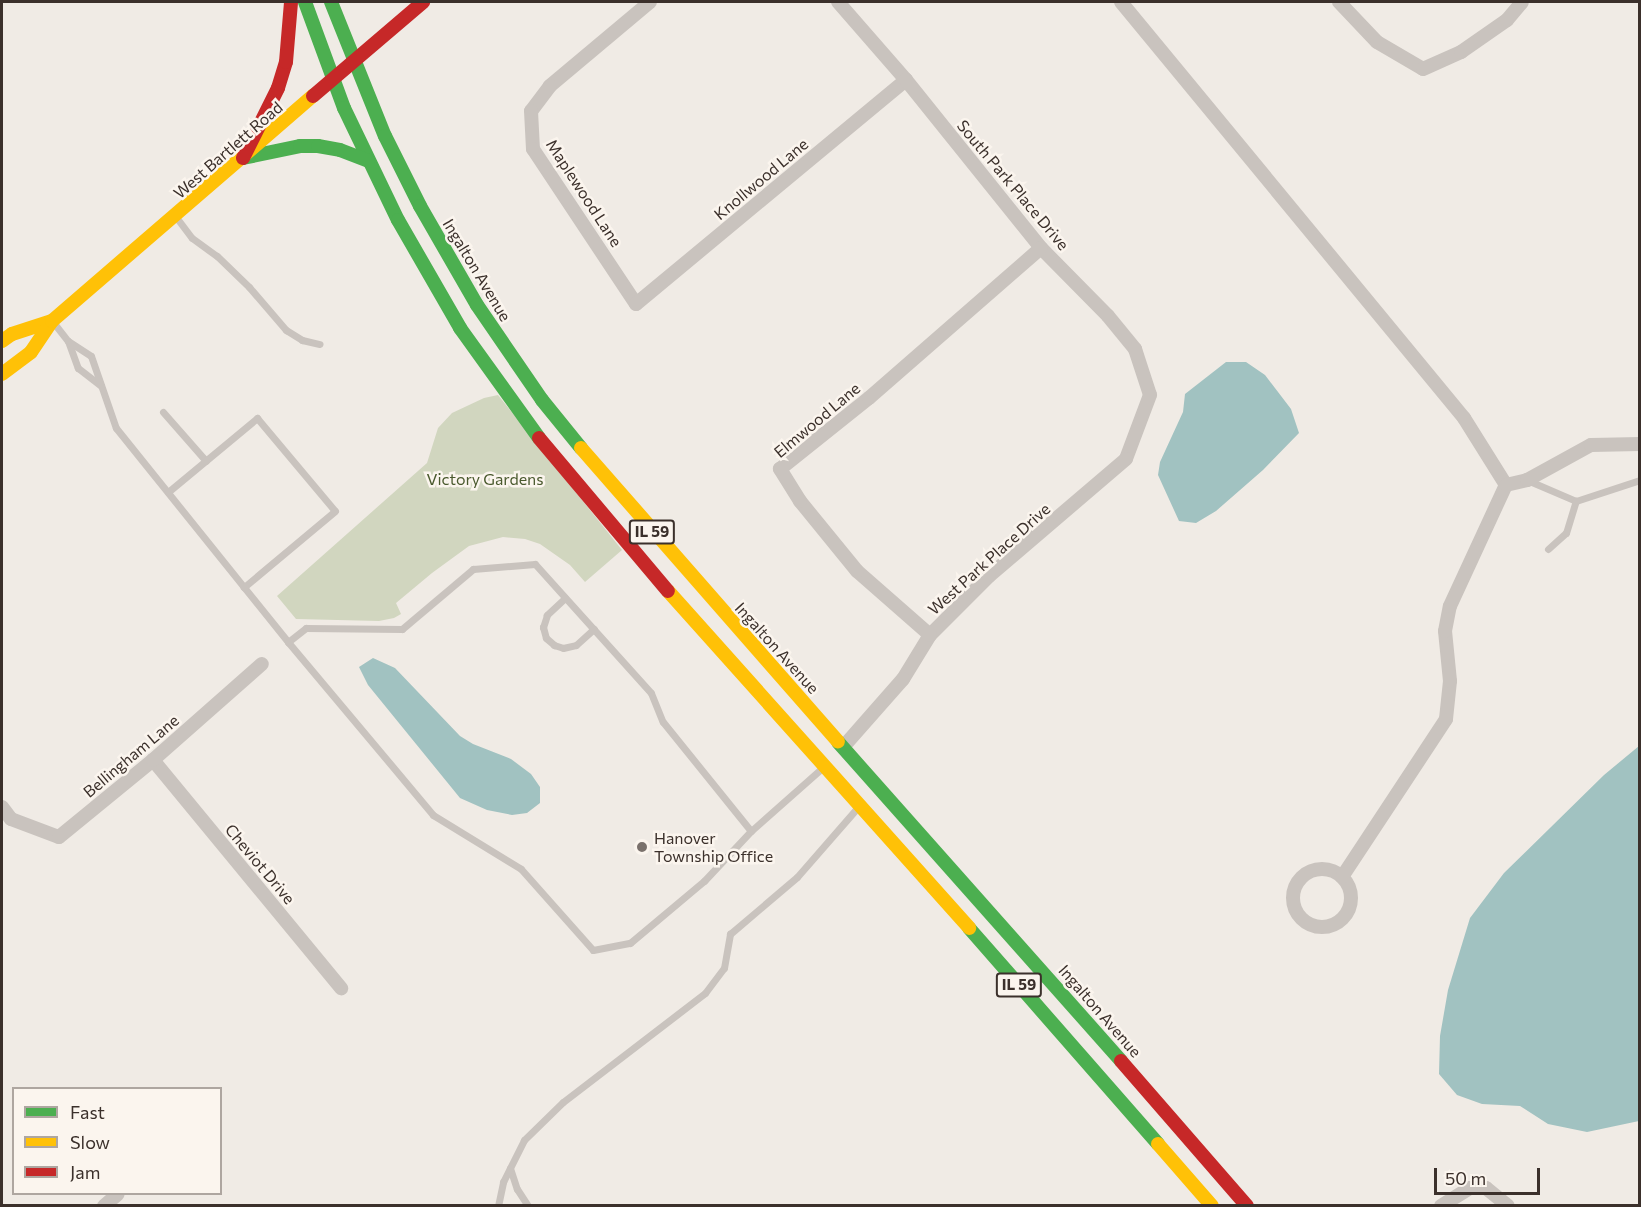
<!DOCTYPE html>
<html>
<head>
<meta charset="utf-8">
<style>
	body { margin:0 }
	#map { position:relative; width:1641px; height:1207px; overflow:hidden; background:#f0ebe5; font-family:Commissioner,sans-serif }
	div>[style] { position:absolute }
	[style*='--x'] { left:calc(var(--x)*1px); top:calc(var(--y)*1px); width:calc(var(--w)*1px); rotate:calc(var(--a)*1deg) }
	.green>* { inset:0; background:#d1d6bf }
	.water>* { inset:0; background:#a1c2c1 }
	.lane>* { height:7px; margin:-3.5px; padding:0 3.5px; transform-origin:3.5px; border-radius:3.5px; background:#c9c3be }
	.street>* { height:14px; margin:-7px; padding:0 7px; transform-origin:7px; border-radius:7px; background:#c9c3be }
	.street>.ring { margin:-7px; padding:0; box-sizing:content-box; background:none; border:14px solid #c9c3be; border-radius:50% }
	.fast>* { height:14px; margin:-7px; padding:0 7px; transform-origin:7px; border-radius:7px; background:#4caf50 }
	.slow>* { height:14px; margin:-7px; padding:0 7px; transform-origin:7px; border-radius:7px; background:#ffc107 }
	.jam>* { height:14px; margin:-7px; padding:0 7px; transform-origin:7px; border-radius:7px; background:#c62828 }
	.dots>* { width:16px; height:16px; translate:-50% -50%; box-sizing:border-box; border:3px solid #fbf5ee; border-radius:50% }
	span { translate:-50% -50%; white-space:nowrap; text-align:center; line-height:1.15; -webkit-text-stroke:5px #fbf5ee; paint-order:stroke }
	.shield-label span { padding:2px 4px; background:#fbf5ee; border:2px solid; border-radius:4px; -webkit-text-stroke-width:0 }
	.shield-label { font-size:15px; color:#3b302b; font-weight:700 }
	.street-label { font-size:16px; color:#3b302b }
	.park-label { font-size:16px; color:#4a5a2e }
	.poi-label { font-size:16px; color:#3b302b }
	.left { translate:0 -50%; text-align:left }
	.frame { position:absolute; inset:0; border:3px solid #3b302b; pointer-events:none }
	.legend { position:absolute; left:12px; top:1087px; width:210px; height:108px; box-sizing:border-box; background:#fbf5ee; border:2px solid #aea6a0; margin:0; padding:8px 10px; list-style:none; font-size:18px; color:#3b302b }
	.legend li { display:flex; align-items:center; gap:12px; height:30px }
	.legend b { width:30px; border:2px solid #aea6a0 }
	.scale { position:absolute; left:1434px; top:1168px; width:106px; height:27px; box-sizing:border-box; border:3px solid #3b302b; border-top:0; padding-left:8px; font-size:18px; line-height:21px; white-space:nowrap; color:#3b302b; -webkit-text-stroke:4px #fbf5ee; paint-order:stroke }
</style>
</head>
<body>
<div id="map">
	<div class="green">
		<i style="clip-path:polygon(498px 395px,622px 550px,585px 582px,570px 565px,540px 544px,525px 539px,503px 537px,469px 546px,432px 573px,396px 603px,401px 614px,394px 618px,379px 621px,296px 619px,277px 596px,427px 463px,438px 428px,452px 413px,484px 398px)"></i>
	</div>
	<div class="water">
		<i style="clip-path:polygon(1226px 362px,1246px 362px,1265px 375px,1291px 409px,1299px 433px,1263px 470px,1216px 511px,1196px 523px,1179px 521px,1158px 475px,1160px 462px,1183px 412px,1185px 394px)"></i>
		<i style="clip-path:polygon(373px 658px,395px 668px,460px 736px,473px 744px,511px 759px,531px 774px,540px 787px,540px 803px,527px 813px,512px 815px,487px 810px,460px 798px,368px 685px,359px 667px)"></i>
		<i style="clip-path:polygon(1639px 746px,1639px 1121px,1587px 1132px,1548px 1124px,1520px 1106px,1482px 1104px,1457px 1095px,1439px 1074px,1440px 1036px,1448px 990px,1470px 918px,1504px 873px,1604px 775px)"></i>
	</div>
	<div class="lane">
		<i style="--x:176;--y:217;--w:26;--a:53"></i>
		<i style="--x:192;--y:238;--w:31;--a:36"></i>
		<i style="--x:217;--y:256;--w:45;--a:44.1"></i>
		<i style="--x:249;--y:287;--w:57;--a:49.3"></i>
		<i style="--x:286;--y:330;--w:19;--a:32"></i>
		<i style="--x:302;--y:340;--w:18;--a:13"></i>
		<i style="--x:53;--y:322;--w:24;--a:52"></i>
		<i style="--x:68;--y:341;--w:29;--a:70"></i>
		<i style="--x:78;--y:368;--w:29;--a:38"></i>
		<i style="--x:68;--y:341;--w:27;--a:33"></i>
		<i style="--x:91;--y:356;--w:76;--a:70.9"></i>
		<i style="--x:116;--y:428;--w:275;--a:51.2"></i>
		<i style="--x:288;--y:642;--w:226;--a:50"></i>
		<i style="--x:433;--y:815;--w:103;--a:31.5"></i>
		<i style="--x:521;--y:869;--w:108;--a:48.4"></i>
		<i style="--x:593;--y:950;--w:38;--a:-11"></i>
		<i style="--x:630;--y:943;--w:97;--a:-40"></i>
		<i style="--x:704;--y:881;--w:69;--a:-46.8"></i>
		<i style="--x:163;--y:412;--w:65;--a:48.7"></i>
		<i style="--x:1527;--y:480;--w:53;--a:23.2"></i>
		<i style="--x:1576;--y:501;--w:67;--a:-18.2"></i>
		<i style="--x:168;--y:492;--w:116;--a:-39.7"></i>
		<i style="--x:257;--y:418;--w:121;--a:50"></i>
		<i style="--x:335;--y:511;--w:119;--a:140.1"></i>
		<i style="--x:1548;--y:549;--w:24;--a:-42"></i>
		<i style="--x:1566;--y:533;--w:34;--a:-73"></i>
		<i style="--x:565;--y:598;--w:25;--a:137"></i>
		<i style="--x:547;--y:615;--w:13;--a:108"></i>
		<i style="--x:543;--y:627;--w:11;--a:75"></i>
		<i style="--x:546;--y:638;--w:11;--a:41"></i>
		<i style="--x:554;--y:645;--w:9;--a:18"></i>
		<i style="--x:563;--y:648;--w:13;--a:-13"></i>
		<i style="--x:576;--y:645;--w:24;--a:-42"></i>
		<i style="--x:288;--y:642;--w:23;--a:-38"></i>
		<i style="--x:306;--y:628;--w:96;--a:0.6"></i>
		<i style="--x:402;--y:629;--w:93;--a:-40.2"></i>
		<i style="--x:473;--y:569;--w:62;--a:-4.6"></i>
		<i style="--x:535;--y:564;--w:173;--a:48"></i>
		<i style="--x:651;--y:693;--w:31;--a:68"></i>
		<i style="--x:663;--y:722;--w:140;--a:51.1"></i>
		<i style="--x:751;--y:831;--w:96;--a:-41.6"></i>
		<i style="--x:510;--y:1168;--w:22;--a:72"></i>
		<i style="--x:517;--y:1189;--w:20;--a:57"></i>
		<i style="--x:498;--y:1206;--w:25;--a:-78"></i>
		<i style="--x:503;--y:1182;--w:47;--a:-63.4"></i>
		<i style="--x:524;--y:1140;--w:54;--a:-44.3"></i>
		<i style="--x:563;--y:1102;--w:179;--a:-37.5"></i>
		<i style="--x:705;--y:993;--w:31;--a:-53"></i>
		<i style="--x:724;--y:968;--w:35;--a:-80"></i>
		<i style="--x:730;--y:934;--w:88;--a:-40.4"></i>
		<i style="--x:797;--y:877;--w:93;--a:-48.9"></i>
	</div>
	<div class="street">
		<i style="--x:650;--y:2;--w:131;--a:140"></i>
		<i style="--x:550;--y:86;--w:31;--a:127"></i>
		<i style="--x:531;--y:111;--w:38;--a:87"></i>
		<i style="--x:533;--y:149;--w:186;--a:56.4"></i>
		<i style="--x:636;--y:304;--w:351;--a:-39.7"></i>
		<i style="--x:838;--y:2;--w:103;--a:48.9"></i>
		<i style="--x:906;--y:80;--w:216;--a:51.2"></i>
		<i style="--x:1041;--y:248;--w:95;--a:45.4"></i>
		<i style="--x:1108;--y:316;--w:43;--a:50.7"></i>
		<i style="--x:1135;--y:349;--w:48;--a:71.9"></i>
		<i style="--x:1150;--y:395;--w:68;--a:110.6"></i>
		<i style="--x:1126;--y:459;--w:180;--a:139.5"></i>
		<i style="--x:989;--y:576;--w:83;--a:135"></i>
		<i style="--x:930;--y:635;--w:52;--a:121.5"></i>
		<i style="--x:903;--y:679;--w:91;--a:131.4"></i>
		<i style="--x:1121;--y:2;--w:539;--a:50.49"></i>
		<i style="--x:1464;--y:418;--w:79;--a:57.9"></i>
		<i style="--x:1339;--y:2;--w:55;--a:46.5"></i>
		<i style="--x:1377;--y:42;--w:53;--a:30.4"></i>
		<i style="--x:1423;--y:69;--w:42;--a:-24.1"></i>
		<i style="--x:1461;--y:52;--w:56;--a:-34.8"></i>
		<i style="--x:1507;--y:20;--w:23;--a:-50"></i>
		<i style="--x:930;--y:635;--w:97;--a:-138.8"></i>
		<i style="--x:857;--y:571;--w:90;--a:-129.2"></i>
		<i style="--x:800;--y:501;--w:38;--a:-122"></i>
		<i style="--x:780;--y:469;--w:114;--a:-38.6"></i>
		<i style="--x:869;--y:398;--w:228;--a:-41.1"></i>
		<i style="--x:153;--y:760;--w:296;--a:50.5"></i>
		<i style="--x:2;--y:807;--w:15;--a:53"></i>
		<i style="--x:11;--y:819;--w:51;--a:20.6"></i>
		<i style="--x:59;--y:837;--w:122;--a:-39.3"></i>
		<i style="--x:153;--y:760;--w:145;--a:-41.4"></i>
		<i class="ring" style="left:1293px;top:869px;width:44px;height:44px"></i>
		<i style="--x:1342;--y:877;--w:189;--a:-56.6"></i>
		<i style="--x:1446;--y:719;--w:38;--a:-84"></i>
		<i style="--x:1450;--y:681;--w:50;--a:-95.7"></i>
		<i style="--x:1445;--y:631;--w:25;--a:-79"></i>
		<i style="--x:1450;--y:606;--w:133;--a:-65.2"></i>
		<i style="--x:1506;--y:485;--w:22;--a:-13"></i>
		<i style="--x:1527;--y:480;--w:73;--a:-28.7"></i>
		<i style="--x:1591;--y:445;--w:49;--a:-1.2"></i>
		<i style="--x:104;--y:1206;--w:18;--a:-41"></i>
		<i style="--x:1441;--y:1206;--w:34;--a:-32"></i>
		<i style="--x:1470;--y:1188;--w:16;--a:0"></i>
		<i style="--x:1486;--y:1188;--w:28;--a:39"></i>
	</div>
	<div class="fast">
		<i style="--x:305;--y:2;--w:113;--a:69.8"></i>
		<i style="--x:344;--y:108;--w:124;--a:64.3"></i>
		<i style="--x:398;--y:220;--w:125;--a:60.1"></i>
		<i style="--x:460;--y:328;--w:135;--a:54.3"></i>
		<i style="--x:331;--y:2;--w:144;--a:68.1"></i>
		<i style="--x:385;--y:136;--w:78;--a:63.4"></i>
		<i style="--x:420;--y:206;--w:114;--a:60.1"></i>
		<i style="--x:477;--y:305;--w:115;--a:55.6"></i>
		<i style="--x:542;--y:400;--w:62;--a:50.9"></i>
		<i style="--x:243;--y:158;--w:58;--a:-11.9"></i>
		<i style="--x:300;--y:146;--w:18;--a:0"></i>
		<i style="--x:318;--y:146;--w:22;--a:10"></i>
		<i style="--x:340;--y:150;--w:30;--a:21"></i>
		<i style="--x:838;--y:742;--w:426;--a:48.4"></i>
		<i style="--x:969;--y:928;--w:287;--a:48.8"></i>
	</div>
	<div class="slow">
		<i style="--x:2;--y:341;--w:12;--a:-35"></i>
		<i style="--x:12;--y:334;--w:42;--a:-18"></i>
		<i style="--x:2;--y:374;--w:36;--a:-37"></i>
		<i style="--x:31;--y:352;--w:37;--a:-56"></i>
		<i style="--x:52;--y:321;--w:345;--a:-40.8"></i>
		<i style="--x:581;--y:448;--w:390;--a:48.8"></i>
		<i style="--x:668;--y:591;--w:452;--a:48.2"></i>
		<i style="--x:1158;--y:1144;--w:82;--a:48.9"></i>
	</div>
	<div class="jam">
		<i style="--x:313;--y:96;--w:145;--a:-40.5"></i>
		<i style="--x:243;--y:158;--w:78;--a:-63.4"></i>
		<i style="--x:278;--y:88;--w:27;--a:-73"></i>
		<i style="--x:286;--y:62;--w:60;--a:-85.2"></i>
		<i style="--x:539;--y:438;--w:200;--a:49.9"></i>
		<i style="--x:1121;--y:1061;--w:192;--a:49"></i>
	</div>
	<div class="dots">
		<i style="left:642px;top:847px;background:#7a716c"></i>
	</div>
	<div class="shield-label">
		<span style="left:652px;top:532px">IL 59</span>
		<span style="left:1019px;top:985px">IL 59</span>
	</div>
	<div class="street-label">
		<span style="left:228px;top:150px;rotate:-41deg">West Bartlett Road</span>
		<span style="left:761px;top:179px;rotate:-40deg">Knollwood Lane</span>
		<span style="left:1013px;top:185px;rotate:50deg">South Park Place Drive</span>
		<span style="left:584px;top:193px;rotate:57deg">Maplewood Lane</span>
		<span style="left:477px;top:270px;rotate:59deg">Ingalton Avenue</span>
		<span style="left:817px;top:420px;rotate:-40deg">Elmwood Lane</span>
		<span style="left:989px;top:559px;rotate:-42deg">West Park Place Drive</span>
		<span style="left:777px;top:648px;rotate:48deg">Ingalton Avenue</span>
		<span style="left:131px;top:756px;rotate:-40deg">Bellingham Lane</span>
		<span style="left:260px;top:864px;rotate:50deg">Cheviot Drive</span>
		<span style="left:1100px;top:1011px;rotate:49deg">Ingalton Avenue</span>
	</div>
	<div class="park-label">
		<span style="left:485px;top:479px">Victory Gardens</span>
	</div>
	<div class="poi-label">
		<span class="left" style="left:654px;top:847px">Hanover<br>Township Office</span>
	</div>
	<div class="frame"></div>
	<ul class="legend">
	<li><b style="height:8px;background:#4caf50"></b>Fast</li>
	<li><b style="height:8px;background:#ffc107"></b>Slow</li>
	<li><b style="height:8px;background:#c62828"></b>Jam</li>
	</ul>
	<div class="scale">50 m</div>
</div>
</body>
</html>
